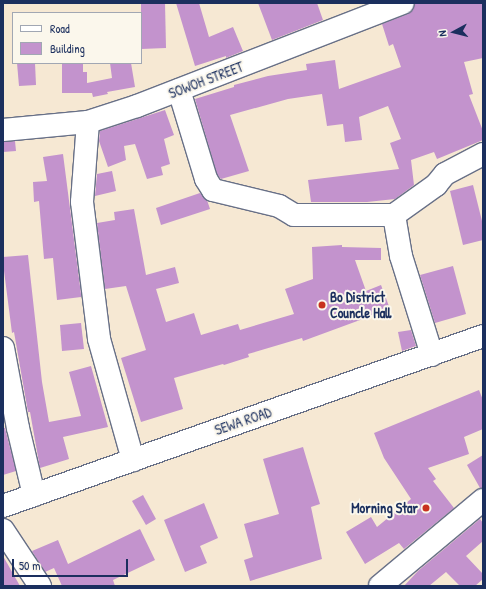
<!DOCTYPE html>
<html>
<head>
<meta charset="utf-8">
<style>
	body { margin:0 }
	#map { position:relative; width:486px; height:589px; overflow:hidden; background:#f6e8d3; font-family:"Patrick Hand",sans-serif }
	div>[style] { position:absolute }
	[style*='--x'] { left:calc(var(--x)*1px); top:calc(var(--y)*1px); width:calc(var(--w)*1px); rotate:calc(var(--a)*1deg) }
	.building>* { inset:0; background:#c393cd }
	.roads { filter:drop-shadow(1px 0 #687087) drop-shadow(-1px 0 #687087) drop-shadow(0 1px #687087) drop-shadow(0 -1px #687087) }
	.minor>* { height:22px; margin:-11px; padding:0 11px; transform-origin:11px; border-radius:11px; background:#fff }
	.major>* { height:22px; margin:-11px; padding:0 11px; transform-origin:11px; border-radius:11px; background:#fff }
	.dots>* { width:11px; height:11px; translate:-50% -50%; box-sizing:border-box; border:2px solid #fbf7ec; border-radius:50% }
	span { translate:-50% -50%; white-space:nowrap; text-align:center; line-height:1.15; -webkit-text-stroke:4px #fbf7ec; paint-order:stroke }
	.street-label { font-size:14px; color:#1b2f5e }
	.poi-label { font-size:14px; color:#1b2f5e; font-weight:700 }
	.left { translate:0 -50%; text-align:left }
	.right { translate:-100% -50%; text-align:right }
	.frame { position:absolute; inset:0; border:4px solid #1b2f5e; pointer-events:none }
	.legend { position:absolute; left:12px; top:12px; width:130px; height:52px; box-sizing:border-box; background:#fbf7ec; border:1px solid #a1a7b3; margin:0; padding:5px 7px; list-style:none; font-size:12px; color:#1b2f5e }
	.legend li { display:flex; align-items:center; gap:8px; height:20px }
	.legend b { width:20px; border:1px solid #a1a7b3 }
	.north { position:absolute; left:434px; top:12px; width:40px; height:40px; -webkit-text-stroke:3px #fbf7ec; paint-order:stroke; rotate:263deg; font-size:11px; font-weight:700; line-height:16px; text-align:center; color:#1b2f5e }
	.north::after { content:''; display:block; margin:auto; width:14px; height:18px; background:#1b2f5e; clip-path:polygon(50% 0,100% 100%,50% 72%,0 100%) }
	.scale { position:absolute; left:12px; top:559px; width:116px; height:18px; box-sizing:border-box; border:2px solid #1b2f5e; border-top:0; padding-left:5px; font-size:12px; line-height:14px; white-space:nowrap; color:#1b2f5e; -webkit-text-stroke:3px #fbf7ec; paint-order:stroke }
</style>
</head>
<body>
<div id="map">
	<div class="building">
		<i style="clip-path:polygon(141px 3px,165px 3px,166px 48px,141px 49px)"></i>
		<i style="clip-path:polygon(176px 3px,199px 3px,209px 37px,233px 27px,243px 51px,226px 58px,226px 56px,195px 66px)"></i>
		<i style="clip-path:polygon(258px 3px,317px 3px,323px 20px,272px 40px)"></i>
		<i style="clip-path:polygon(415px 3px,483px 3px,483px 58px,464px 62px,473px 94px,469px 95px,483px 131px,483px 140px,437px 159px,434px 152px,411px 160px,414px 185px,395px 199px,367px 202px,311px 202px,308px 180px,399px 169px,390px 143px,401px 139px,388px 106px,359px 117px,362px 140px,345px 142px,343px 124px,327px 126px,322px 94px,288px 99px,230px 115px,249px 171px,221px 179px,217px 174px,195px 99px,234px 87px,234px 85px,268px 76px,307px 70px,306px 64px,335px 60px,339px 89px,401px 67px,393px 44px,389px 46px,382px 24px,408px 14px,413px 10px)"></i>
		<i style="clip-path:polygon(17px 63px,35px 63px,36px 85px,19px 86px)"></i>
		<i style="clip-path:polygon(62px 63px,83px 63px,83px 72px,87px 72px,87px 83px,112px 78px,110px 63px,131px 63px,135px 87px,107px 92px,108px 94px,93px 97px,92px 93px,62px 93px)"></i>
		<i style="clip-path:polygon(165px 110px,174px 135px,164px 139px,170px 164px,161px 167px,163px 175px,147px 179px,135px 144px,124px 146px,126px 160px,108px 167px,99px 141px,100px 131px)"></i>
		<i style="clip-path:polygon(15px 141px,16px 151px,3px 152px,3px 142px)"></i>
		<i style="clip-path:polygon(63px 154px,81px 294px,81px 297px,57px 300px,53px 258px,44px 259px,39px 201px,34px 202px,33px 182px,47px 181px,43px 157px)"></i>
		<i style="clip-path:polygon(112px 171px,116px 191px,95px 196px,97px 174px)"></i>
		<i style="clip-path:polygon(473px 185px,483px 225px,483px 240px,463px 245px,450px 191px)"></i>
		<i style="clip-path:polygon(200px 193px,207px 200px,210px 209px,161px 225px,156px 208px)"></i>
		<i style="clip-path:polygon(134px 209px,146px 275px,175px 267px,179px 283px,156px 289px,166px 322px,194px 313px,201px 335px,238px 324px,240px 330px,294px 314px,285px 289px,313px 279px,312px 247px,342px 245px,342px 247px,381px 248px,381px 260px,355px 260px,366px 291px,381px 285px,390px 309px,303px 341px,302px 338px,248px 354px,249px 357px,224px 365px,223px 364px,174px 378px,183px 409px,141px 422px,121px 358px,146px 350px,126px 286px,105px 289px,97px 223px,115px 220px,114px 212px)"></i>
		<i style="clip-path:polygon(28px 255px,42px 382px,49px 422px,81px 416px,69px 372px,91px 366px,108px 427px,63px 437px,69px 459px,40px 468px,30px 412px,28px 412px,14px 332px,12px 333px,3px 263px,3px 257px)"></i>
		<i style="clip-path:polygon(453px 266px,466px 314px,435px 323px,420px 275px)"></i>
		<i style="clip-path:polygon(81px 323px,84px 349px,62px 351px,60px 325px)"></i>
		<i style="clip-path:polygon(411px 330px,416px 346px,402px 351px,398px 332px)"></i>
		<i style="clip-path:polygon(479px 390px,483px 400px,483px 429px,464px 437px,469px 454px,428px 468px,436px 479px,433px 481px,454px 508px,404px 549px,399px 543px,365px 564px,346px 532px,371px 517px,377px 527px,411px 499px,384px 458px,374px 433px)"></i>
		<i style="clip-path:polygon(3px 428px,5px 428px,16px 471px,3px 475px)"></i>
		<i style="clip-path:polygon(303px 447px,320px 504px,311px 507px,322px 559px,250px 581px,244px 560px,253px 557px,244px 524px,279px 514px,263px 459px)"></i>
		<i style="clip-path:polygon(483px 455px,483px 488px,480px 488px,467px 465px)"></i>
		<i style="clip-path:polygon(143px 495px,156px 519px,146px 525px,132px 501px)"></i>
		<i style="clip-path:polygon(204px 503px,218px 538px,200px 546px,207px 563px,185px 572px,164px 520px)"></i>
		<i style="clip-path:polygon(480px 519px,483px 523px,483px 541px,466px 556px,483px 574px,483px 579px,475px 586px,460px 586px,446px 572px,429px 586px,404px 586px,418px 571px)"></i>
		<i style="clip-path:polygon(140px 529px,155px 560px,113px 580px,115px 586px,62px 586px,54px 568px,45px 572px,32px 551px,58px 540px,68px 564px)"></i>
		<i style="clip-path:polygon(3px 556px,20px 586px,3px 586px)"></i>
	</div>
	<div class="roads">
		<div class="minor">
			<i style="--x:179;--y:90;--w:93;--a:73.1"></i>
			<i style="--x:206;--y:179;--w:13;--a:58"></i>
			<i style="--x:213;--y:190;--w:68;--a:13.6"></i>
			<i style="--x:279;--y:206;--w:17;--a:31"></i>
			<i style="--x:294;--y:215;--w:100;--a:0"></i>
			<i style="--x:88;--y:122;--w:80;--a:94.3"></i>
			<i style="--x:82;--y:202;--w:138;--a:82.9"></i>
			<i style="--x:99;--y:339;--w:126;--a:74.3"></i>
			<i style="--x:3;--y:130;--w:85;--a:-5.4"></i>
			<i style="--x:88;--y:122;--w:52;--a:-18.1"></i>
			<i style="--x:137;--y:106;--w:285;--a:-21.2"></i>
			<i style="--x:3;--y:348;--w:81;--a:79.4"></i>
			<i style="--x:18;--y:428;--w:69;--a:76.6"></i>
			<i style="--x:432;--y:355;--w:104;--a:-107.4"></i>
			<i style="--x:401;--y:256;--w:42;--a:-99.7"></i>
			<i style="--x:394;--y:215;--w:52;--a:-35.5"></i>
			<i style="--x:436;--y:185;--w:14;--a:-51"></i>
			<i style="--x:445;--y:174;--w:43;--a:-27.8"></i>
			<i style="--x:3;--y:530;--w:67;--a:56.5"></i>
			<i style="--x:380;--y:586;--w:134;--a:-39.9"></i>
		</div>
		<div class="major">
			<i style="--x:3;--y:506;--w:509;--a:-19.5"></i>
		</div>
	</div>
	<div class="dots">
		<i style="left:322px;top:305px;background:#c8321e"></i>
		<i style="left:426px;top:508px;background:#c8321e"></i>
	</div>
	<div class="street-label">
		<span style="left:206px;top:80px;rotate:-21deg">SOWOH STREET</span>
		<span style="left:243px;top:421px;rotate:-19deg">SEWA ROAD</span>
	</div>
	<div class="poi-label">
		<span class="left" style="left:330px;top:305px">Bo District<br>Councle Hall</span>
		<span class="right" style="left:418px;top:508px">Morning Star</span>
	</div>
	<div class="frame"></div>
	<ul class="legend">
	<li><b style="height:5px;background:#fff"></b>Road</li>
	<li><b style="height:11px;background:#c393cd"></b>Building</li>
	</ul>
	<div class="north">N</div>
	<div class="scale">50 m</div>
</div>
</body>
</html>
